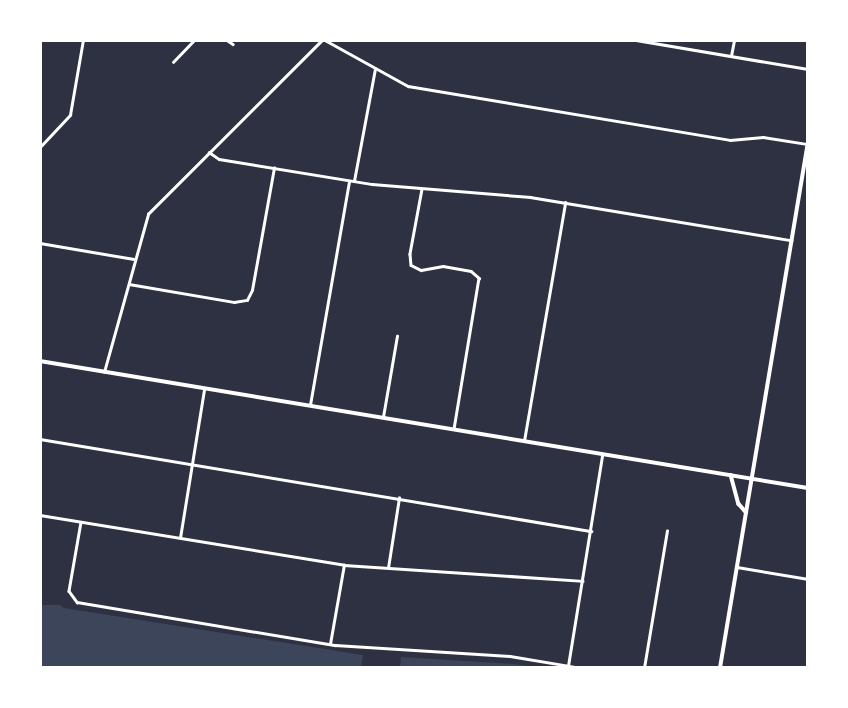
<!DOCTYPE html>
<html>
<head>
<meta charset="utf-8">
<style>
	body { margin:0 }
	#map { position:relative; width:848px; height:708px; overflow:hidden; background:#2d3142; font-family:Helvetica,sans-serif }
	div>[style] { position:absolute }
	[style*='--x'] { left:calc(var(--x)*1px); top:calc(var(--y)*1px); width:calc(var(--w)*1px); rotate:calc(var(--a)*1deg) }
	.green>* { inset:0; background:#3c4559 }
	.minor>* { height:2.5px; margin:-1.25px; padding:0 1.25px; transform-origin:1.25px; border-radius:1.25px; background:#fff }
	.tertiary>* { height:3.5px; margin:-1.75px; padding:0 1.75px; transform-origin:1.75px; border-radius:1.75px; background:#fff }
	.secondary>* { height:3.5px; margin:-1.75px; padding:0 1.75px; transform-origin:1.75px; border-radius:1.75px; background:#fff }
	span { translate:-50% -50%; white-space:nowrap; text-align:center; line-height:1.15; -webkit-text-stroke:6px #fff; paint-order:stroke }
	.frame { position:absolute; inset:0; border:42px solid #fff; pointer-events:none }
</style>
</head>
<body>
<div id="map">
	<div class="green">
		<i style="clip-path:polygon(40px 605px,60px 605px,64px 608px,363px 655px,361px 668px,40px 668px)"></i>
		<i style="clip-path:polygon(401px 657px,515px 664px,540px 668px,400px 668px)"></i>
	</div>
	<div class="minor">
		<i style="--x:227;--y:40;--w:7;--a:34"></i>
		<i style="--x:325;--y:40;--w:95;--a:29"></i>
		<i style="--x:408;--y:86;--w:326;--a:9.5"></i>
		<i style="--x:730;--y:140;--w:33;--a:-5"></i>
		<i style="--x:763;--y:137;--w:45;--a:9"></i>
		<i style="--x:636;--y:40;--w:174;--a:9.6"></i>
		<i style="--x:731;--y:56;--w:16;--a:-79"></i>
		<i style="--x:173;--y:62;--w:30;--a:-46"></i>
		<i style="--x:40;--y:147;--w:44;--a:-46.8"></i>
		<i style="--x:70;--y:115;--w:76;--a:-80.2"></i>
		<i style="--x:209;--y:152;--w:12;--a:35"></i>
		<i style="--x:219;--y:159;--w:155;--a:9.3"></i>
		<i style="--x:372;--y:184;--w:159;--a:4.7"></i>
		<i style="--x:530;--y:197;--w:265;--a:9.4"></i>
		<i style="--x:354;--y:181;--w:114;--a:-79.4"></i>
		<i style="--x:422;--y:189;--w:66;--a:100.5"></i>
		<i style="--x:410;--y:254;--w:11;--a:85"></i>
		<i style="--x:411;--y:265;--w:11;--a:27"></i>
		<i style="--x:421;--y:270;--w:22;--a:-10"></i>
		<i style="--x:443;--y:266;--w:28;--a:10"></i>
		<i style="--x:471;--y:271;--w:11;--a:41"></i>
		<i style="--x:479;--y:278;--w:153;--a:99.4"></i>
		<i style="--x:40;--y:243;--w:95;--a:9.7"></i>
		<i style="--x:129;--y:284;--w:107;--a:9.7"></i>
		<i style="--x:234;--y:302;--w:13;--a:-9"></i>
		<i style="--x:247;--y:300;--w:11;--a:-63"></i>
		<i style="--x:252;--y:290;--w:124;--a:-79.8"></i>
		<i style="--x:104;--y:372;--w:164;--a:-74.4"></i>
		<i style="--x:148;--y:214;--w:246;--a:-45"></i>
		<i style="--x:310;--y:405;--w:227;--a:-80.1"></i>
		<i style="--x:383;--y:417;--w:82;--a:-80.2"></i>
		<i style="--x:40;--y:439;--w:559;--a:9.48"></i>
		<i style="--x:524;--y:441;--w:242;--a:-80.2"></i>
		<i style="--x:40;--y:515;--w:308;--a:9.3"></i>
		<i style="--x:344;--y:565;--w:239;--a:3.8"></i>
		<i style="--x:81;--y:522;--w:70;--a:99.9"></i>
		<i style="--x:69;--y:591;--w:14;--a:54"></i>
		<i style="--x:77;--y:602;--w:262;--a:9.5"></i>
		<i style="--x:335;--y:645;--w:175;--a:3.6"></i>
		<i style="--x:510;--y:656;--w:73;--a:9.5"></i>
		<i style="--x:180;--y:538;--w:151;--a:-80.8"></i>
		<i style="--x:737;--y:567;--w:72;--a:9.6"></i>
		<i style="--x:388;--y:568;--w:71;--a:-81.1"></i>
		<i style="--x:330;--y:644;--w:80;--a:-80"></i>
		<i style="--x:568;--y:666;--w:214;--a:-80.8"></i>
		<i style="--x:644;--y:668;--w:139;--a:-80.5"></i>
	</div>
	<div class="tertiary">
		<i style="--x:40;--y:361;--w:778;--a:9.39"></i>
	</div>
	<div class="secondary">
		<i style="--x:731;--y:475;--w:30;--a:75"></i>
		<i style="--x:739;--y:504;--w:11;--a:49"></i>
		<i style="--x:720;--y:668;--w:533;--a:-80.5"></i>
	</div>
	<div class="frame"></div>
</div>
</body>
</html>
